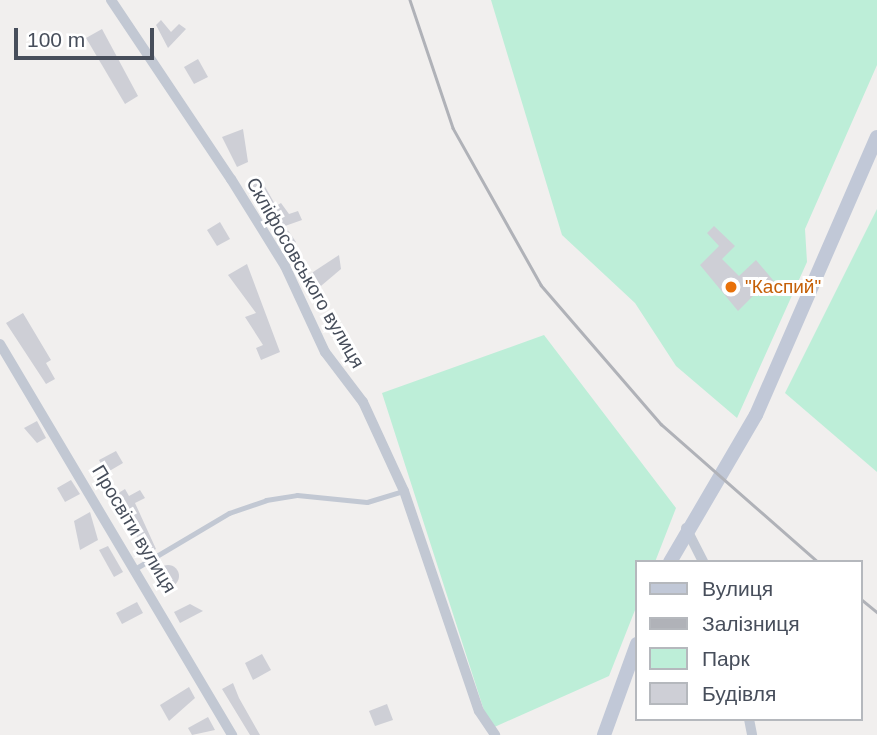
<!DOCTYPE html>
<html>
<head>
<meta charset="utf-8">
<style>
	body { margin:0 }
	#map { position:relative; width:877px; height:735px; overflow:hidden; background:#f1efee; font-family:Arial,sans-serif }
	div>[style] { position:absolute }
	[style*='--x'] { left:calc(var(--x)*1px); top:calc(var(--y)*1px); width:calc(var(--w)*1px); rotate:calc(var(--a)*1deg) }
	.green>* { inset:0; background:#bdeed8 }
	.building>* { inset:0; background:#cecfd6 }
	.round { border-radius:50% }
	.lane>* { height:5px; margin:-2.5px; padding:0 2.5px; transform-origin:2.5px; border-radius:2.5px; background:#c2c8d3 }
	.street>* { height:10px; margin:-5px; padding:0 5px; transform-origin:5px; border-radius:5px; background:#c2c8d3 }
	.secondary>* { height:14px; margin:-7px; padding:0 7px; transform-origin:7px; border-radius:7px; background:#c1c8d7 }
	.rail>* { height:2.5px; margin:-1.25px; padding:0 1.25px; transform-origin:1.25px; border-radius:1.25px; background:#b0b2b8 }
	.dots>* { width:19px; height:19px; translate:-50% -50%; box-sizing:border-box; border:4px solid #fff; border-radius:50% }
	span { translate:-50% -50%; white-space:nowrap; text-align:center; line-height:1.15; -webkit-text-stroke:6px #fff; paint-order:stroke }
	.street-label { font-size:19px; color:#474e5b }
	.food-label { font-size:19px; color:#c56008 }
	.left { translate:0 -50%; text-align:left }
	.legend { position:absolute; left:635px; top:560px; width:228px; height:161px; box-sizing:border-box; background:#fff; border:2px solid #b5b8bd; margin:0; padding:9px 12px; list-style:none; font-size:21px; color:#474e5b }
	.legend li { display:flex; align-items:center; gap:14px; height:35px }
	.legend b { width:35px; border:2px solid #b5b8bd }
	.scale { position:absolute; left:14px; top:28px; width:140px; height:32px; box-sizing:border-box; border:4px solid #474e5b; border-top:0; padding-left:9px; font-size:21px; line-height:24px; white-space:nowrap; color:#474e5b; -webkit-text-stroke:5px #fff; paint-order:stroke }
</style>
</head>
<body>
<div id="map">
	<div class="green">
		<i style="clip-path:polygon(491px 0,877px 0,877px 65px,805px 229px,807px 262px,737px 418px,676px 366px,635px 303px,562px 235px)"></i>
		<i style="clip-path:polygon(877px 209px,877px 472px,785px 393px)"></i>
		<i style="clip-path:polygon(544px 335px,676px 508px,655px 562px,637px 562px,637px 605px,609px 676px,490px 729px,382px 393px)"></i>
	</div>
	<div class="building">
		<i style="clip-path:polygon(161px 20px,171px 32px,179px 24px,186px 29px,168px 48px,156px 25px)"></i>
		<i style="clip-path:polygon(102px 29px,138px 96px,125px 104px,86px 38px)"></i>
		<i style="clip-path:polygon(198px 59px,208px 77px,194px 84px,184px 67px)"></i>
		<i style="clip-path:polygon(243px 129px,248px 162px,237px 167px,222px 137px)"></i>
		<i style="clip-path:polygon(259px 176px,276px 206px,281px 203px,289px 214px,298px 211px,302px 220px,285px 226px,296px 242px,286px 248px,249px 182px)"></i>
		<i style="clip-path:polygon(220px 222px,230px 239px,217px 246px,207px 230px)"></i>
		<i style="clip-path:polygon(714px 226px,735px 246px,722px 259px,739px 276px,756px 260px,778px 286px,768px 294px,762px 287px,738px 311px,700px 265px,719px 246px,707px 233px)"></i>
		<i style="clip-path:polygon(339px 255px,341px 269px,315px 291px,307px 276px)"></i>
		<i style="clip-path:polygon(247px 264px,280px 352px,261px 360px,256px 348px,263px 345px,245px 317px,256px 313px,228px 275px)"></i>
		<i style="clip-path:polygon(23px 313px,51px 360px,46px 363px,55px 379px,46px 384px,6px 323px)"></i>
		<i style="clip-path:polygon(37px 421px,46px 438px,37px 443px,24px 428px)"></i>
		<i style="clip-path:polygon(116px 451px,123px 463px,106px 473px,99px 460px)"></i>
		<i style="clip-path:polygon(71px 480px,80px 494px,65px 502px,57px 488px)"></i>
		<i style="clip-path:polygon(125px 489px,129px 496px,140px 490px,145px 498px,135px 503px,156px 549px,146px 554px,115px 495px)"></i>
		<i style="clip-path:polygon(90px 512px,98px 540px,80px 550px,74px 521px)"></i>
		<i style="clip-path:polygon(108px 546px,123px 572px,114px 577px,99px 550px)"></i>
		<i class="round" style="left:157px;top:565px;width:22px;height:22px"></i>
		<i style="clip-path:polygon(137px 602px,143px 613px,122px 624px,116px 613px)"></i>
		<i style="clip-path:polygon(190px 604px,203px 611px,180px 623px,174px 612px)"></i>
		<i style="clip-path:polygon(262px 654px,271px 670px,253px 680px,245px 663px)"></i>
		<i style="clip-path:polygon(233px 683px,239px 698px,260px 735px,250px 735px,222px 689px)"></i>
		<i style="clip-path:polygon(189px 687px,195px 698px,169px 721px,160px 705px)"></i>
		<i style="clip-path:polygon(387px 704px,393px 720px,375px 726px,369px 711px)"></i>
		<i style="clip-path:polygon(208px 717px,215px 730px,192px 735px,188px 728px)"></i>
	</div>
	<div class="lane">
		<i style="--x:138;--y:567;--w:106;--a:-30.7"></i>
		<i style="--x:229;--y:513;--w:39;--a:-19"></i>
		<i style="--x:266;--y:500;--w:31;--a:-9"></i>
		<i style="--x:297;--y:495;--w:70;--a:5.7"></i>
		<i style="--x:367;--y:502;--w:39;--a:-17"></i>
	</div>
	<div class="street">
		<i style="--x:111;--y:0;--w:216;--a:56.2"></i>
		<i style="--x:231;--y:179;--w:102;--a:58.2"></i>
		<i style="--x:285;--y:266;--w:95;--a:65.1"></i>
		<i style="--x:325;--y:352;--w:63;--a:52.8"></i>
		<i style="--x:363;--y:402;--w:98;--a:65.3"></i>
		<i style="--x:404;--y:491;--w:232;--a:71.2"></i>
		<i style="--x:479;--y:711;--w:29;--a:56"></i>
		<i style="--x:0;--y:344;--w:455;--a:59.3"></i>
		<i style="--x:686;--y:528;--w:38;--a:63"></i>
		<i style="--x:749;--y:719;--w:16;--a:79"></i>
	</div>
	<div class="secondary">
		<i style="--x:670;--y:562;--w:170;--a:-59.7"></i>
		<i style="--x:756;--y:415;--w:303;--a:-66.5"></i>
		<i style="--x:604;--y:735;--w:97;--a:-70.1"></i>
	</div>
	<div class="rail">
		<i style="--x:410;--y:0;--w:135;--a:71.4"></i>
		<i style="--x:453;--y:128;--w:180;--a:60.7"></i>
		<i style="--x:541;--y:285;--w:184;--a:49.2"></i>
		<i style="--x:661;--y:424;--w:209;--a:41.3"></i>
		<i style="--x:861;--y:599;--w:21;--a:39"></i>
	</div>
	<div class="dots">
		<i style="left:731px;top:287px;background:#e8710a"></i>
	</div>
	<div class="street-label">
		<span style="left:305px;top:273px;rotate:60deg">Скліфосовського вулиця</span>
		<span style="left:134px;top:529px;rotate:59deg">Просвіти вулиця</span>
	</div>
	<div class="food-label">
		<span class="left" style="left:745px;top:287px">"Каспий"</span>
	</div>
	<ul class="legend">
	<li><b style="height:9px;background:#c1c8d7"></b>Вулиця</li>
	<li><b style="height:9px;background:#b0b2b8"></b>Залізниця</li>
	<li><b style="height:19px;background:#bdeed8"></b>Парк</li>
	<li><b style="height:19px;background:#cecfd6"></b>Будівля</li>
	</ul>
	<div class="scale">100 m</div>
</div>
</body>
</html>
